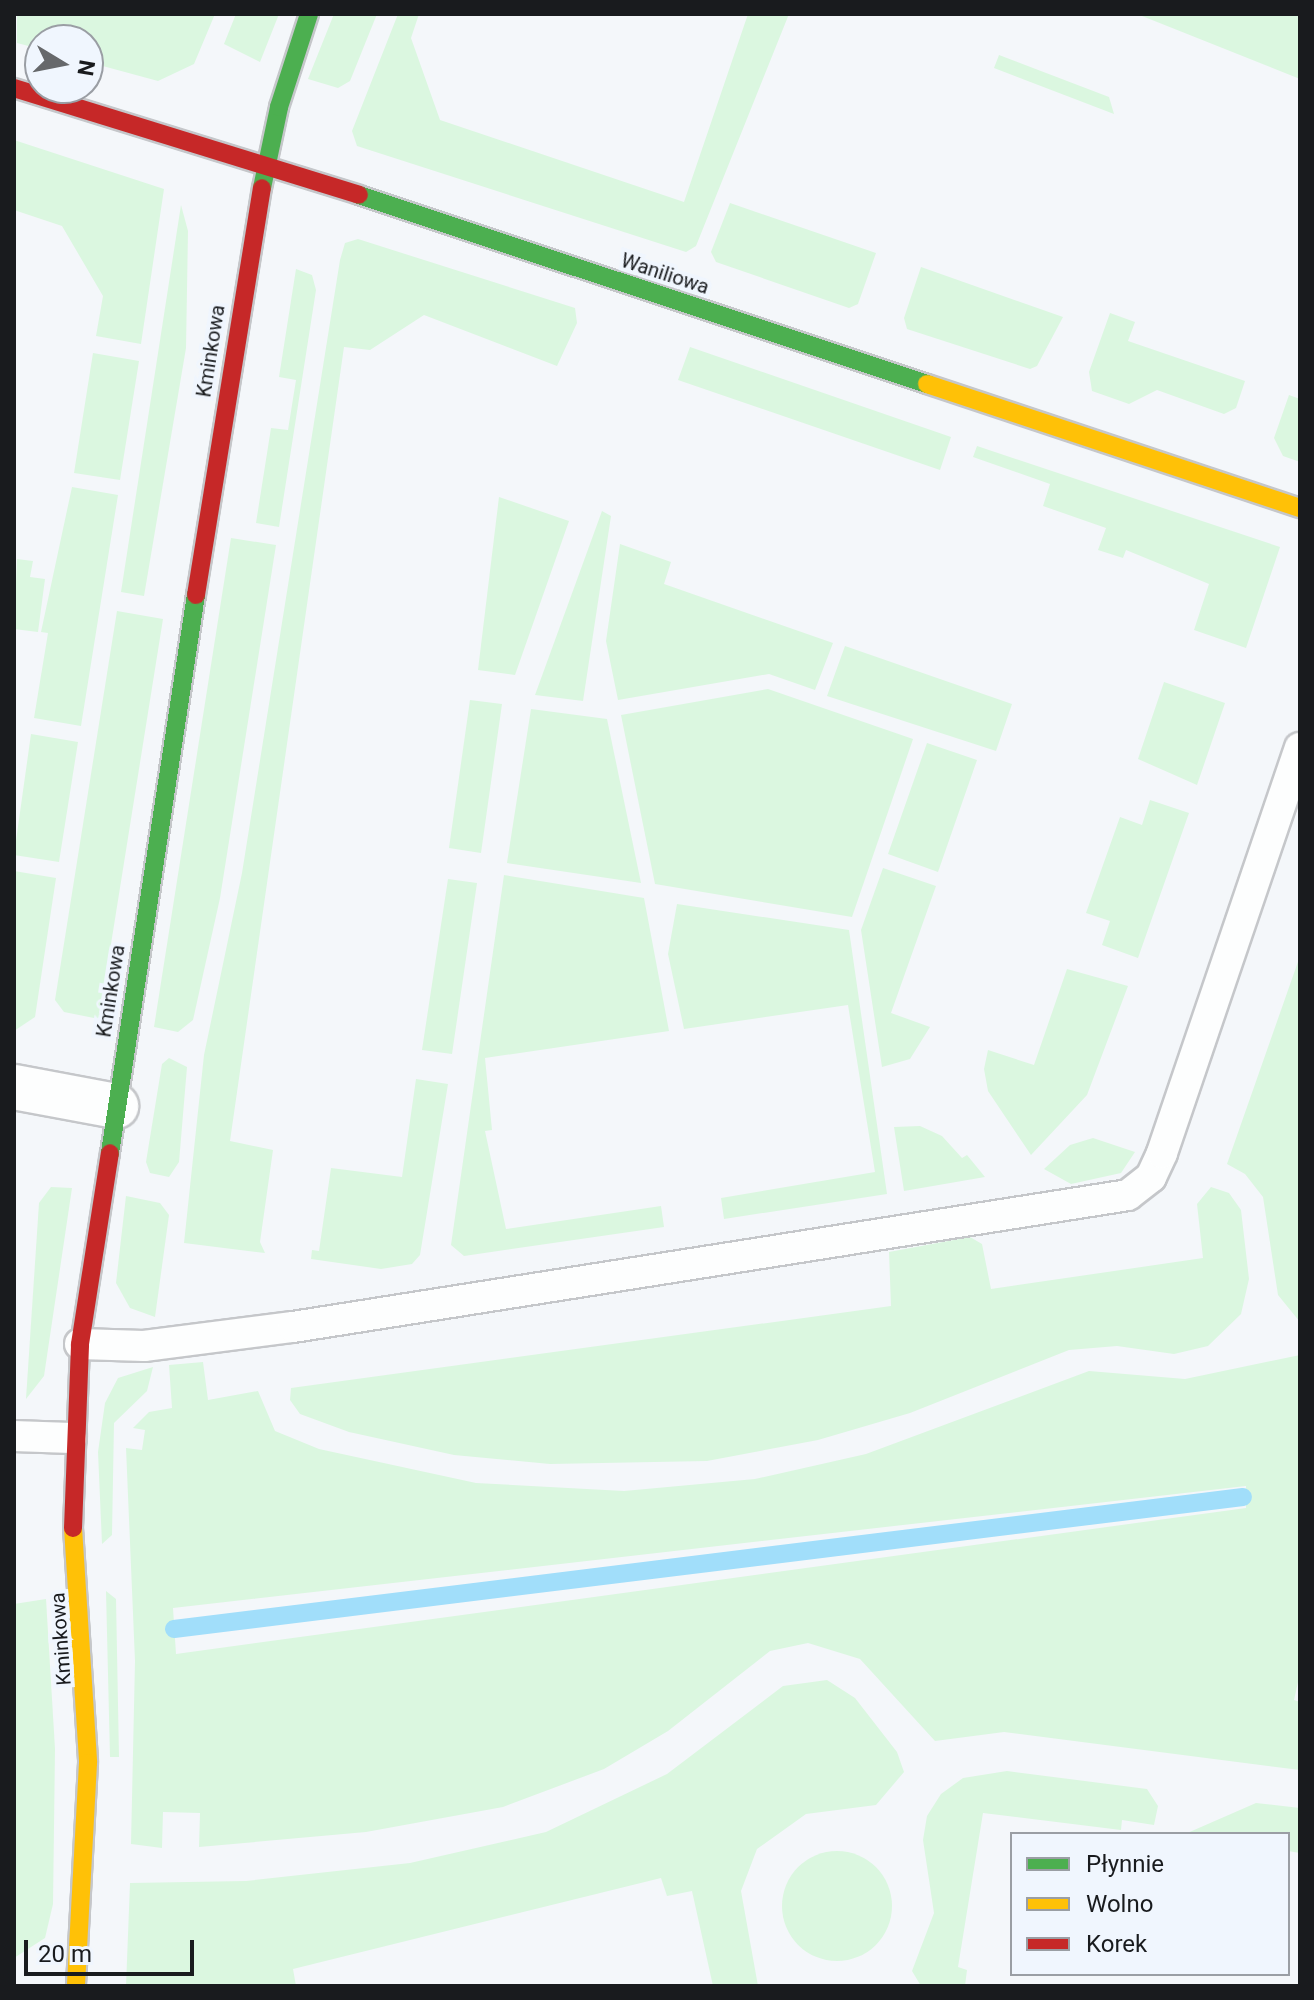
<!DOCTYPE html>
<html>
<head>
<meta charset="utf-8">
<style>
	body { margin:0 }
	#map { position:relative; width:1314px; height:2000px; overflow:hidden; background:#f4f7fa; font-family:Roboto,sans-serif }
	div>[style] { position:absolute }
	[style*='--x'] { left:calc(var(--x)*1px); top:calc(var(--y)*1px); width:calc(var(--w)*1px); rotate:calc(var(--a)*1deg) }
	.green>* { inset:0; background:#dbf7e0 }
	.round { border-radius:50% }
	.stream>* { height:18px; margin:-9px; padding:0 9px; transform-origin:9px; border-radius:9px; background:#a1defa }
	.roads { filter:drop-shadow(2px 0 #c5c7ca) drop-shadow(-2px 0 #c5c7ca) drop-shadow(0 2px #c5c7ca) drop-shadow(0 -2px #c5c7ca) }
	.lane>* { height:30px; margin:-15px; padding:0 15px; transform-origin:15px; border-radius:15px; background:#fdfefe }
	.street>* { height:44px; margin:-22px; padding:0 22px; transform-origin:22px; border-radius:22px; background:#fdfefe }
	.fast>* { height:18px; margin:-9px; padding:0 9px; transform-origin:9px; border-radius:9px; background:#4caf50 }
	.slow>* { height:18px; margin:-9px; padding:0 9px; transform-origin:9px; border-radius:9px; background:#ffc107 }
	.jam>* { height:18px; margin:-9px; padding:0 9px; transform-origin:9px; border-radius:9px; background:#c62828 }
	span { translate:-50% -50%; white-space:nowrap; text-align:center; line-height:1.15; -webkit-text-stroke:8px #f0f6fe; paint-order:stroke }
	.street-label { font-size:20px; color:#191b1e }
	.frame { position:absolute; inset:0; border:16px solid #191b1e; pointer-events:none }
	.legend { position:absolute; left:1010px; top:1832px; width:280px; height:144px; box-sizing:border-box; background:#f0f6fe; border:2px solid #9a9ea4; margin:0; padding:10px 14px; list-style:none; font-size:24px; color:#191b1e }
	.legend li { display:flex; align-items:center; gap:16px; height:40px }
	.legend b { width:40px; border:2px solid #9a9ea4 }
	.north { position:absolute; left:24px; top:24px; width:80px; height:80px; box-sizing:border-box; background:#f0f6fe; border:2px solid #9a9ea4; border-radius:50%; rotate:100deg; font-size:22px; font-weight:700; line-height:32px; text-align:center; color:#191b1e }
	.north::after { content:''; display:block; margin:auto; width:28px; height:36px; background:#66686b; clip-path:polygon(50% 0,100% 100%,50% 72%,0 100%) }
	.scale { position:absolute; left:24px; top:1940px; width:170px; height:36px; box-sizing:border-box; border:4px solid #191b1e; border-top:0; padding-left:10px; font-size:24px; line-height:28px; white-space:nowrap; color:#191b1e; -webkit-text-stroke:6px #f0f6fe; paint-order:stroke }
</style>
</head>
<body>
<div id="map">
	<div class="green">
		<i style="clip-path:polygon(17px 14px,215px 14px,194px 64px,158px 81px,88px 62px,88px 40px,40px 40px,40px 49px,17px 43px)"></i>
		<i style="clip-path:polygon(236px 14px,279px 14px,260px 62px,224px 44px)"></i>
		<i style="clip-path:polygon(334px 14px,377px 14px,350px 81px,338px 88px,308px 79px)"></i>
		<i style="clip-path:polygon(398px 14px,419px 14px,411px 38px,440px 120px,684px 202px,748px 14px,789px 14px,696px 246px,686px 252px,357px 146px,352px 131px)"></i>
		<i style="clip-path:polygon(1137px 14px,1300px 14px,1300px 79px)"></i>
		<i style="clip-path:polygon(999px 55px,1109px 97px,1114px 114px,994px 68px)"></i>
		<i style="clip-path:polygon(14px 140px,164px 189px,141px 344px,96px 336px,103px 296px,62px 226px,14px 210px)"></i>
		<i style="clip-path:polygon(730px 203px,876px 253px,858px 304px,849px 308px,716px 262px,711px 252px)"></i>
		<i style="clip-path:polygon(181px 205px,188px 231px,186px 348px,144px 596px,121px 592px)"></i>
		<i style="clip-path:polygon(358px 239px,575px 308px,577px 323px,557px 366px,424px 315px,370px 350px,344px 347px,230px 1141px,273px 1150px,260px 1242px,265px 1253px,184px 1243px,204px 1055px,242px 873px,340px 260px,345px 243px)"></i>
		<i style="clip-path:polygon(921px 267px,1063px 317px,1037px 366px,1030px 369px,907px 329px,904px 318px)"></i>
		<i style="clip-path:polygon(296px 269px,312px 275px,316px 290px,279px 527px,256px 523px,271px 428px,288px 430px,296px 380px,279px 377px)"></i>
		<i style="clip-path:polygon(1110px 313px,1135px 322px,1128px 341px,1245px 381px,1236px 408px,1224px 414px,1157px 390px,1129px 404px,1092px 391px,1089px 372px)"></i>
		<i style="clip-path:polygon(690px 347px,951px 437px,940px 470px,678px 380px)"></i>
		<i style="clip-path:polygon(93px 353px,139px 361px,120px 480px,74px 473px)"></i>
		<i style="clip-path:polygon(1289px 395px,1300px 399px,1300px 462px,1283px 456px,1274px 438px)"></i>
		<i style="clip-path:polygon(977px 446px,1280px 547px,1246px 648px,1194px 630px,1209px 584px,1126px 550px,1123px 558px,1098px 550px,1106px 528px,1043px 506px,1050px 484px,973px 457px)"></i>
		<i style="clip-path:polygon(72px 487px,118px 495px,81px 726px,34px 718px,48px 633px,41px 632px)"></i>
		<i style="clip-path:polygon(499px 497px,569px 521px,515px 675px,478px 670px)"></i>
		<i style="clip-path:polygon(602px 511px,611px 516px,583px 701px,535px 695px)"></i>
		<i style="clip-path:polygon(231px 538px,276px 545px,220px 898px,193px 1020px,178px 1032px,154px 1027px)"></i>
		<i style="clip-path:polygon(620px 544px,671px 562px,664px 584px,833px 643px,815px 690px,769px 674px,618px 700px,606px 641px)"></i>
		<i style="clip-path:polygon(17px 559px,33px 561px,30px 577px,45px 579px,38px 632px,14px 629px)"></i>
		<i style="clip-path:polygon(117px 611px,163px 619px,99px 1019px,64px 1012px,55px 1000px)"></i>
		<i style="clip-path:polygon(845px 646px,1012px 704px,996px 751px,827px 696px)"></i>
		<i style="clip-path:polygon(1164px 682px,1225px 703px,1197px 785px,1138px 759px)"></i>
		<i style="clip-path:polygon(768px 689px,913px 739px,852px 917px,655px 884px,621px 715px)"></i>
		<i style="clip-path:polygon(470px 700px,502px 704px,481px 853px,449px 848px)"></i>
		<i style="clip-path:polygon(531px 709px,607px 719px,641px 883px,507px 863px)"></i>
		<i style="clip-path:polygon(31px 734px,78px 742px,59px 862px,14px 855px)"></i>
		<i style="clip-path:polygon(927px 743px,977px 760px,938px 872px,888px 854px)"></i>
		<i style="clip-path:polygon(1150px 800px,1189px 813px,1138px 958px,1102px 945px,1110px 921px,1086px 913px,1120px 817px,1142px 825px)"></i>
		<i style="clip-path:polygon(883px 868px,936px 886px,891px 1013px,930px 1027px,910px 1059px,882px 1067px,861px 930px)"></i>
		<i style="clip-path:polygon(14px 871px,56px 878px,35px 1017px,14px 1031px)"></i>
		<i style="clip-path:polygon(504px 875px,644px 898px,669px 1031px,485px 1058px,492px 1130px,485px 1131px,506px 1229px,661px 1206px,664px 1227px,464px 1256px,451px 1245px)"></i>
		<i style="clip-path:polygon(448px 879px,477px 883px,452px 1054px,422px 1050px)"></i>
		<i style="clip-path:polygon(677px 904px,849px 930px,887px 1194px,724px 1219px,721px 1198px,875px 1172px,848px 1005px,684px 1029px,668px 954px)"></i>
		<i style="clip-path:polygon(1300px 956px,1300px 1322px,1278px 1295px,1263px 1197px,1245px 1174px,1227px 1164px)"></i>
		<i style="clip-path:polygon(1067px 969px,1128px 986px,1087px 1095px,1031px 1155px,988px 1091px,984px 1069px,988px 1050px,1034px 1065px)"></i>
		<i style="clip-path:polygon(169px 1058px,187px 1067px,179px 1162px,169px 1177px,150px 1173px,146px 1162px,162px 1064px)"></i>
		<i style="clip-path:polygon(416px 1079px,448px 1084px,420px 1255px,412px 1264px,381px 1269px,311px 1259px,312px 1250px,319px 1251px,331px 1168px,402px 1177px)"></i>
		<i style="clip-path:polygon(920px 1126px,942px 1136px,962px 1158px,967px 1155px,985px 1177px,904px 1191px,894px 1127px)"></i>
		<i style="clip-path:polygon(1093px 1138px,1135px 1152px,1121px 1173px,1071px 1184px,1044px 1169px,1070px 1145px)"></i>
		<i style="clip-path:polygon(51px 1187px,72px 1188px,44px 1376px,26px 1399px,39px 1203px)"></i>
		<i style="clip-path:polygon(1211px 1187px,1229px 1193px,1241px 1210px,1249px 1279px,1241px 1314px,1208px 1346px,1174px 1354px,1117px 1346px,1069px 1350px,910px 1413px,818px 1440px,707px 1461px,550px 1464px,454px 1455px,349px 1432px,300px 1414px,290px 1400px,291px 1388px,891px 1306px,889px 1252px,970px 1237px,982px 1244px,991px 1289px,1203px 1258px,1197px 1204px)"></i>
		<i style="clip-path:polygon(126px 1196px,160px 1203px,169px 1215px,155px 1317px,130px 1308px,116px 1283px)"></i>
		<i style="clip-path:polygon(evenodd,1300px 1355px,1300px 1673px,1294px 1700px,1300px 1702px,1300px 1770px,1004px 1732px,935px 1741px,860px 1659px,808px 1643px,770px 1651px,668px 1731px,604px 1769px,503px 1807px,366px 1832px,199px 1847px,200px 1813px,163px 1812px,162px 1848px,131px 1844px,135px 1661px,126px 1448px,142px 1450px,145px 1430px,133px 1428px,149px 1412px,172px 1408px,169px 1365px,203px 1362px,208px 1400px,258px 1391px,275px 1431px,319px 1449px,476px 1483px,624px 1491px,755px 1479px,866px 1454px,1089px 1371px,1185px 1379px,1300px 1355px,1246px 1486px,1246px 1508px,176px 1654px,173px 1608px,1246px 1486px)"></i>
		<i style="clip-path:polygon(153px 1367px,147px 1391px,114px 1423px,112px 1535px,102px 1544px,98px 1452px,105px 1403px,118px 1378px)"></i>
		<i style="clip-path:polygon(106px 1591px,116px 1599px,119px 1757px,110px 1757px)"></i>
		<i style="clip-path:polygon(46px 1599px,55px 1749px,53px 1904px,45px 1938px,14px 1958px,14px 1604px)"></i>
		<i style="clip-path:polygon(827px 1680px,855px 1698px,897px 1752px,904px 1772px,876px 1805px,806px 1814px,757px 1849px,741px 1891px,758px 1986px,713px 1986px,692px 1891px,667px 1896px,661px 1878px,293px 1969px,296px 1986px,126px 1986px,130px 1883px,246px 1881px,410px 1863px,546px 1832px,667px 1774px,783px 1686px)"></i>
		<i style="clip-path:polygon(1007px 1771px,1147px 1789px,1158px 1806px,1154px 1825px,1122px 1820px,1121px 1830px,983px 1813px,958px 1967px,967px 1970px,965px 1986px,921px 1986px,912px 1971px,934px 1913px,923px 1840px,927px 1816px,941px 1794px,963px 1778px)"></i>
		<i style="clip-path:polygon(1256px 1803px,1300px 1808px,1300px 1853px,1288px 1851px,1288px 1834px,1185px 1834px)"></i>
		<i class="round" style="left:782px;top:1851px;width:110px;height:110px"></i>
	</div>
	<div class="stream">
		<i style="--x:174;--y:1629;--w:1077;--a:-7.04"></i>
	</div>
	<div class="roads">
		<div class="lane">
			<i style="--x:80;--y:1344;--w:64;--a:1.8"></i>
			<i style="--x:144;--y:1346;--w:150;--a:-7.3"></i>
			<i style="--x:293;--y:1327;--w:845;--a:-8.98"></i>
			<i style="--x:1128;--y:1195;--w:29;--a:-38"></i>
			<i style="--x:1151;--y:1177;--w:26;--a:-65"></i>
			<i style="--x:1162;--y:1153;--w:428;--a:-71.2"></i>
			<i style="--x:14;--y:1436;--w:57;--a:2"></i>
		</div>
		<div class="street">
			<i style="--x:14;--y:1087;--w:104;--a:10.6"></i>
		</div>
		<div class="fast">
			<i style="--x:262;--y:188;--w:83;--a:-78.1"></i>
			<i style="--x:279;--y:107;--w:98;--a:-72.1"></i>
			<i style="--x:359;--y:195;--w:599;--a:18.4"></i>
			<i style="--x:110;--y:1153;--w:565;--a:-81.24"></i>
		</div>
		<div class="slow">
			<i style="--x:927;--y:384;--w:393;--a:18.4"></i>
			<i style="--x:73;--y:1528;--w:235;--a:86.3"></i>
			<i style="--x:88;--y:1763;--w:223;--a:93.1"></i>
		</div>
		<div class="jam">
			<i style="--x:14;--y:88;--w:361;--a:17.2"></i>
			<i style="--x:196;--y:595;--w:412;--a:-80.8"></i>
			<i style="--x:73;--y:1528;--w:184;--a:-87.8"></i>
			<i style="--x:80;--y:1344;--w:193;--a:-81.1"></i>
		</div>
	</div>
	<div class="street-label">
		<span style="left:665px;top:274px;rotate:18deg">Waniliowa</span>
		<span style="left:211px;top:351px;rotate:-81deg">Kminkowa</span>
		<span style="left:111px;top:991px;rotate:-81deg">Kminkowa</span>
		<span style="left:61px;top:1639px;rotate:-94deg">Kminkowa</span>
	</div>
	<div class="frame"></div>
	<ul class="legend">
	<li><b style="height:10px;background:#4caf50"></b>Płynnie</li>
	<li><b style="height:10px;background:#ffc107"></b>Wolno</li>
	<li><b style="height:10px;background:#c62828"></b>Korek</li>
	</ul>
	<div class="north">N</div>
	<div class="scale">20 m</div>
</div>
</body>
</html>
